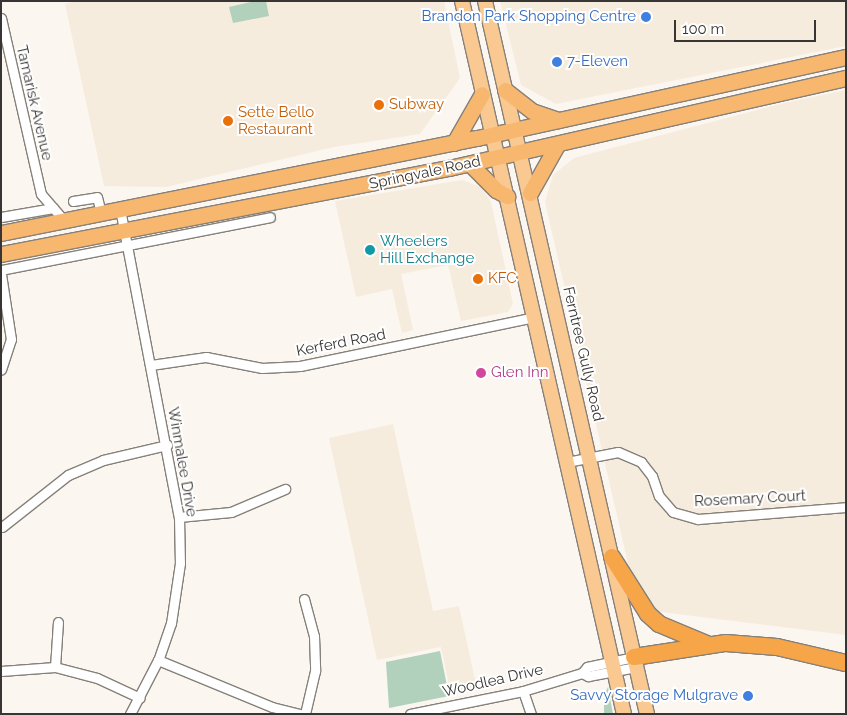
<!DOCTYPE html>
<html>
<head>
<meta charset="utf-8">
<style>
	body { margin:0 }
	#map { position:relative; width:847px; height:715px; overflow:hidden; background:#fbf6ef; font-family:Raleway,sans-serif }
	div>[style] { position:absolute }
	[style*='--x'] { left:calc(var(--x)*1px); top:calc(var(--y)*1px); width:calc(var(--w)*1px); rotate:calc(var(--a)*1deg) }
	.built>* { inset:0; background:#f6ecde }
	.green>* { inset:0; background:#b1d1bd }
	.roads { filter:drop-shadow(1px 0 #85807a) drop-shadow(-1px 0 #85807a) drop-shadow(0 1px #85807a) drop-shadow(0 -1px #85807a) }
	.minor>* { height:9px; margin:-4.5px; padding:0 4.5px; transform-origin:4.5px; border-radius:4.5px; background:#fff }
	.primary>* { height:14px; margin:-7px; padding:0 7px; transform-origin:7px; border-radius:7px; background:#fac992 }
	.trunk>* { height:15px; margin:-7.5px; padding:0 7.5px; transform-origin:7.5px; border-radius:7.5px; background:#f8b76e }
	.motorway>* { height:16px; margin:-8px; padding:0 8px; transform-origin:8px; border-radius:8px; background:#f6a549 }
	.dots>* { width:14px; height:14px; translate:-50% -50%; box-sizing:border-box; border:2px solid #fff; border-radius:50% }
	span { translate:-50% -50%; white-space:nowrap; text-align:center; line-height:1.15; -webkit-text-stroke:4px #fff; paint-order:stroke }
	.shop-label { font-size:15px; color:#366cbe }
	.right { translate:-100% -50%; text-align:right }
	.left { translate:0 -50%; text-align:left }
	.street-label { font-size:15px; color:#383634 }
	.food-label { font-size:15px; color:#c56008 }
	.culture-label { font-size:15px; color:#0d838f }
	.hotel-label { font-size:15px; color:#b23c85 }
	.frame { position:absolute; inset:0; border:2px solid #383634; pointer-events:none }
	.scale { position:absolute; left:674px; top:20px; width:142px; height:22px; box-sizing:border-box; border:2px solid #383634; border-top:0; padding-left:6px; font-size:15px; line-height:18px; white-space:nowrap; color:#383634; -webkit-text-stroke:4px #fff; paint-order:stroke }
</style>
</head>
<body>
<div id="map">
	<div class="built">
		<i style="clip-path:polygon(76px 1px,444px 1px,460px 78px,420px 134px,334px 147px,166px 187px,104px 186px,65px 4px)"></i>
		<i style="clip-path:polygon(500px 1px,846px 1px,846px 46px,556px 104px,521px 85px)"></i>
		<i style="clip-path:polygon(846px 90px,846px 635px,653px 611px,632px 581px,545px 202px,553px 175px,574px 158px,780px 104px)"></i>
		<i style="clip-path:polygon(462px 180px,481px 187px,491px 202px,513px 304px,508px 312px,461px 321px,448px 265px,401px 274px,413px 330px,402px 333px,392px 289px,356px 297px,335px 201px)"></i>
		<i style="clip-path:polygon(393px 424px,433px 611px,459px 606px,477px 689px,451px 695px,441px 647px,377px 660px,329px 438px)"></i>
	</div>
	<div class="green">
		<i style="clip-path:polygon(255px 1px,266px 1px,269px 16px,233px 23px,229px 7px)"></i>
		<i style="clip-path:polygon(440px 651px,449px 696px,389px 708px,386px 662px)"></i>
		<i style="clip-path:polygon(608px 687px,613px 714px,604px 714px,604px 695px)"></i>
	</div>
	<div class="roads">
		<div class="minor">
			<i style="--x:1;--y:18;--w:180;--a:77.2"></i>
			<i style="--x:41;--y:194;--w:35;--a:49"></i>
			<i style="--x:73;--y:201;--w:24;--a:-9"></i>
			<i style="--x:97;--y:197;--w:16;--a:76"></i>
			<i style="--x:120;--y:209;--w:314;--a:79.2"></i>
			<i style="--x:179;--y:517;--w:46;--a:88.8"></i>
			<i style="--x:180;--y:563;--w:61;--a:98.5"></i>
			<i style="--x:171;--y:623;--w:39;--a:109"></i>
			<i style="--x:158;--y:660;--w:61;--a:117.4"></i>
			<i style="--x:1;--y:217;--w:53;--a:-9.8"></i>
			<i style="--x:1;--y:270;--w:274;--a:-11.1"></i>
			<i style="--x:1;--y:274;--w:66;--a:81.3"></i>
			<i style="--x:11;--y:339;--w:32;--a:108"></i>
			<i style="--x:151;--y:365;--w:56;--a:-8.3"></i>
			<i style="--x:206;--y:357;--w:57;--a:11.1"></i>
			<i style="--x:262;--y:368;--w:38;--a:-3"></i>
			<i style="--x:300;--y:366;--w:239;--a:-11.8"></i>
			<i style="--x:567;--y:462;--w:52;--a:-11.1"></i>
			<i style="--x:618;--y:452;--w:25;--a:23"></i>
			<i style="--x:641;--y:462;--w:18;--a:52"></i>
			<i style="--x:652;--y:476;--w:21;--a:71"></i>
			<i style="--x:659;--y:496;--w:21;--a:49"></i>
			<i style="--x:673;--y:512;--w:26;--a:16"></i>
			<i style="--x:698;--y:519;--w:148;--a:-4.6"></i>
			<i style="--x:179;--y:517;--w:52;--a:-5.5"></i>
			<i style="--x:231;--y:512;--w:59;--a:-23.1"></i>
			<i style="--x:2;--y:527;--w:84;--a:-38.2"></i>
			<i style="--x:68;--y:475;--w:38;--a:-23"></i>
			<i style="--x:103;--y:460;--w:66;--a:-13.2"></i>
			<i style="--x:304;--y:599;--w:38;--a:75"></i>
			<i style="--x:314;--y:636;--w:35;--a:88"></i>
			<i style="--x:315;--y:671;--w:44;--a:103.1"></i>
			<i style="--x:158;--y:660;--w:123;--a:22.4"></i>
			<i style="--x:272;--y:707;--w:29;--a:14"></i>
			<i style="--x:55;--y:667;--w:45;--a:-86.2"></i>
			<i style="--x:1;--y:671;--w:54;--a:-4.2"></i>
			<i style="--x:55;--y:667;--w:43;--a:14.7"></i>
			<i style="--x:97;--y:678;--w:47;--a:24.9"></i>
			<i style="--x:582;--y:673;--w:7;--a:27"></i>
			<i style="--x:588;--y:676;--w:49;--a:-10.6"></i>
			<i style="--x:523;--y:691;--w:24;--a:71"></i>
			<i style="--x:410;--y:714;--w:115;--a:-11.5"></i>
			<i style="--x:523;--y:691;--w:62;--a:-17"></i>
			<i style="--x:582;--y:673;--w:8;--a:-50"></i>
			<i style="--x:587;--y:667;--w:48;--a:-12"></i>
		</div>
		<div class="primary">
			<i style="--x:462;--y:1;--w:731;--a:77.2"></i>
			<i style="--x:485;--y:1;--w:731;--a:77.2"></i>
		</div>
		<div class="trunk">
			<i style="--x:505;--y:90;--w:34;--a:38"></i>
			<i style="--x:532;--y:111;--w:28;--a:19"></i>
			<i style="--x:454;--y:143;--w:56;--a:-60.3"></i>
			<i style="--x:470;--y:164;--w:37;--a:45"></i>
			<i style="--x:496;--y:190;--w:13;--a:29"></i>
			<i style="--x:530;--y:193;--w:55;--a:-60.6"></i>
			<i style="--x:1;--y:233;--w:485;--a:-11.3"></i>
			<i style="--x:477;--y:138;--w:378;--a:-12.4"></i>
			<i style="--x:1;--y:254;--w:456;--a:-10.9"></i>
			<i style="--x:449;--y:168;--w:407;--a:-12.8"></i>
		</div>
		<div class="motorway">
			<i style="--x:612;--y:557;--w:67;--a:57.7"></i>
			<i style="--x:648;--y:614;--w:15;--a:42"></i>
			<i style="--x:659;--y:624;--w:54;--a:22.8"></i>
			<i style="--x:634;--y:657;--w:93;--a:-8.7"></i>
			<i style="--x:726;--y:643;--w:51;--a:4.5"></i>
			<i style="--x:777;--y:647;--w:71;--a:13.1"></i>
		</div>
	</div>
	<div class="dots">
		<i style="left:646px;top:17px;background:#3f7fe0"></i>
		<i style="left:557px;top:62px;background:#3f7fe0"></i>
		<i style="left:379px;top:105px;background:#e8710a"></i>
		<i style="left:228px;top:121px;background:#e8710a"></i>
		<i style="left:370px;top:250px;background:#0f9aa8"></i>
		<i style="left:478px;top:279px;background:#e8710a"></i>
		<i style="left:481px;top:373px;background:#d1479c"></i>
		<i style="left:748px;top:696px;background:#3f7fe0"></i>
	</div>
	<div class="shop-label">
		<span class="right" style="left:636px;top:17px">Brandon Park Shopping Centre</span>
		<span class="left" style="left:567px;top:62px">7-Eleven</span>
		<span class="right" style="left:738px;top:696px">Savvy Storage Mulgrave</span>
	</div>
	<div class="street-label">
		<span style="left:34px;top:103px;rotate:77deg">Tamarisk Avenue</span>
		<span style="left:425px;top:173px;rotate:-12deg">Springvale Road</span>
		<span style="left:341px;top:343px;rotate:-11deg">Kerferd Road</span>
		<span style="left:583px;top:354px;rotate:77deg">Ferntree Gully Road</span>
		<span style="left:182px;top:462px;rotate:80deg">Winmalee Drive</span>
		<span style="left:750px;top:499px;rotate:-3deg">Rosemary Court</span>
		<span style="left:493px;top:681px;rotate:-13deg">Woodlea Drive</span>
	</div>
	<div class="food-label">
		<span class="left" style="left:389px;top:105px">Subway</span>
		<span class="left" style="left:238px;top:121px">Sette Bello<br>Restaurant</span>
		<span class="left" style="left:488px;top:279px">KFC</span>
	</div>
	<div class="culture-label">
		<span class="left" style="left:380px;top:250px">Wheelers<br>Hill Exchange</span>
	</div>
	<div class="hotel-label">
		<span class="left" style="left:491px;top:373px">Glen Inn</span>
	</div>
	<div class="frame"></div>
	<div class="scale">100 m</div>
</div>
</body>
</html>
